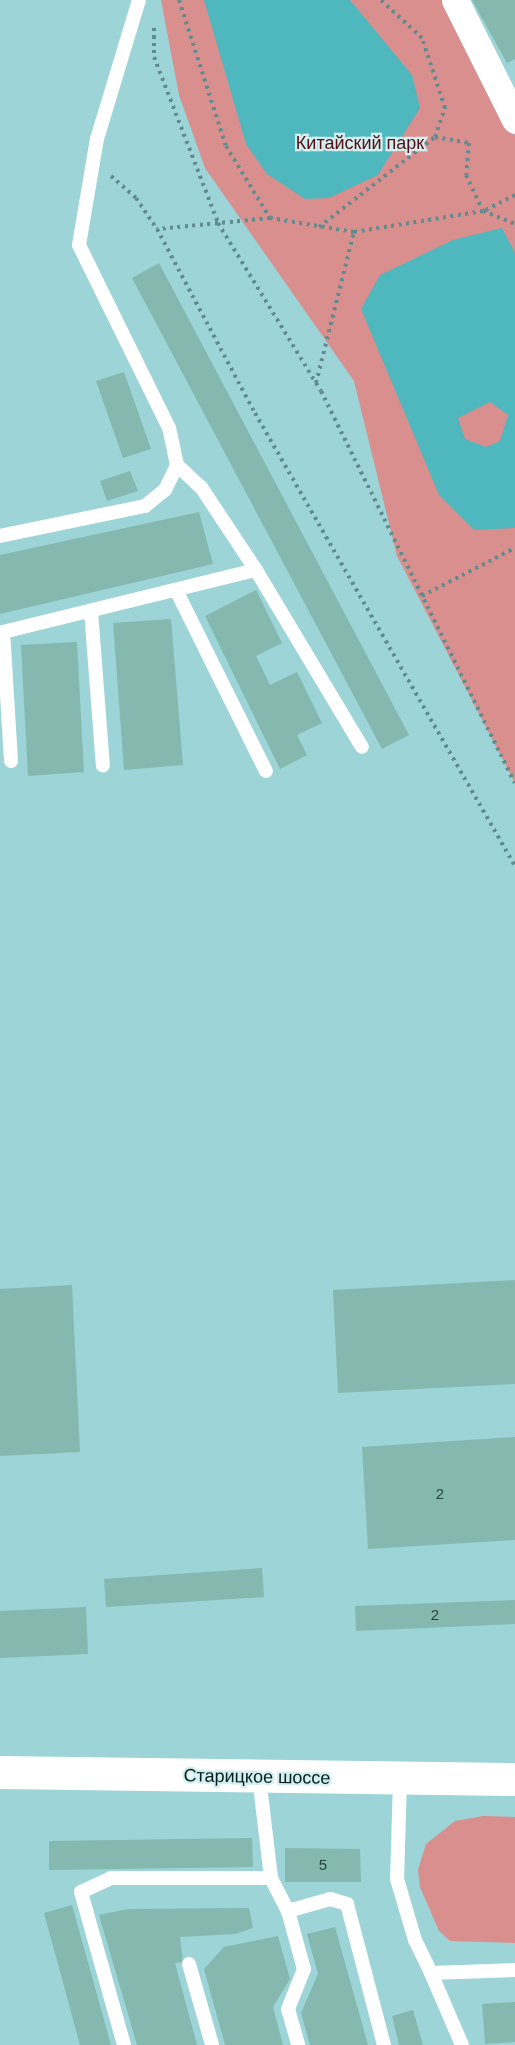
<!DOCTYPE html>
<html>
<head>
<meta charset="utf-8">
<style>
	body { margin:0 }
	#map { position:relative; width:515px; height:2045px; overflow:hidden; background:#9cd4d7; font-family:Arial,sans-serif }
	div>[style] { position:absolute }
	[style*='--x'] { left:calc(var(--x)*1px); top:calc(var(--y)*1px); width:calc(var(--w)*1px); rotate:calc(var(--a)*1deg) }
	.green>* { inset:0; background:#d98f8d }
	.water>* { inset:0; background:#4fb7be }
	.building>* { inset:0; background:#85b9af }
	.path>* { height:4px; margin-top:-2px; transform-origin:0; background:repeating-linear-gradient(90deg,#618b8e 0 3px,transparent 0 7.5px) }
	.service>* { height:14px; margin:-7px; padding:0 7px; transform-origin:7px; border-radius:7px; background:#fff }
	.minor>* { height:27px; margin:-13.5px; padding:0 13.5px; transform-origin:13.5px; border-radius:13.5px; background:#fff }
	.primary>* { height:33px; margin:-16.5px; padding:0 16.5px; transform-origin:16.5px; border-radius:16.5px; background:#fff }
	span { translate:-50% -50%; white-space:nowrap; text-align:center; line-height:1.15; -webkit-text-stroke:4.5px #d4eff0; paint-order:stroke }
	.number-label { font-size:15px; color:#264443 }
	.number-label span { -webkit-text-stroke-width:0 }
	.park-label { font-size:18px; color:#551016 }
	.street-label { font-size:18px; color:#071d1f }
</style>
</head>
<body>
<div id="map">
	<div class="green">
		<i style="clip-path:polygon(161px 0,445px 0,515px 136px,515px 783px,397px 556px,354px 381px,205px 168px,179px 95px)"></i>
		<i style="clip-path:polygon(483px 1816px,515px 1817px,515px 1943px,450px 1941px,439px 1931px,420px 1887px,418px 1870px,426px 1844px,455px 1821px)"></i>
	</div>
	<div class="water">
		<i style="clip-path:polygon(204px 0,350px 0,412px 75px,420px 108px,378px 175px,329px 198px,305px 199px,267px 174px,246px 144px)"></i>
		<i style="clip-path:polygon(evenodd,502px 228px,515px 253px,515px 528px,474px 530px,439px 495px,361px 309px,380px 275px,453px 240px,502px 228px,490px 402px,508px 415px,500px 441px,486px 447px,465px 439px,458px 418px,490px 402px)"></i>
	</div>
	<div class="building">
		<i style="clip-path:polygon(472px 0,515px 0,515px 59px,507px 63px)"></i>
		<i style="clip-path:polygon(159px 263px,409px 735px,382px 749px,132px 278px)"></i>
		<i style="clip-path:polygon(124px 372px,151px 449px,123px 458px,96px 381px)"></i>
		<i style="clip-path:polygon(130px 471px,138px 491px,107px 501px,100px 481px)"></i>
		<i style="clip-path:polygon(199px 512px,213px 564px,0 614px,0 555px)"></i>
		<i style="clip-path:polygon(256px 590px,282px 643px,256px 656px,270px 685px,297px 672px,322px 723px,297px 735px,307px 755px,280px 769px,205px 616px)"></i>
		<i style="clip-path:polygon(171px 619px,183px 765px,124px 770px,113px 623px)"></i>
		<i style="clip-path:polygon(77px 642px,84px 772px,28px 776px,21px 645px)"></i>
		<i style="clip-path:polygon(515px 1280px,515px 1384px,338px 1393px,333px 1290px)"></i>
		<i style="clip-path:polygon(72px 1285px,80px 1452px,0 1456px,0 1289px)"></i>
		<i style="clip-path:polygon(515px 1437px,515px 1540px,368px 1549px,362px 1447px)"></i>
		<i style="clip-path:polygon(262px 1568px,264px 1597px,106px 1607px,104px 1579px)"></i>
		<i style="clip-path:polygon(515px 1600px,515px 1624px,356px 1631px,355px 1606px)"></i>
		<i style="clip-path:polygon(86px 1607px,88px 1654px,0 1658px,0 1611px)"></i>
		<i style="clip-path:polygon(252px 1838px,253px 1867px,49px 1870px,49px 1841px)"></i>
		<i style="clip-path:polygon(285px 1848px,360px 1849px,361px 1882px,285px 1882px)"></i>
		<i style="clip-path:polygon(72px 1905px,111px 2045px,80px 2045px,44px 1913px)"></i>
		<i style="clip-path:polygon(249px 1908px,253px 1928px,235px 1934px,180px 1937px,183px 1962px,175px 1963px,197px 2045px,137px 2045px,99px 1915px,128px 1909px)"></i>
		<i style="clip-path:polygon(335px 1927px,368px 2045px,310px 2045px,301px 2013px,318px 1974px,307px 1934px)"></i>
		<i style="clip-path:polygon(278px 1936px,290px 1979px,273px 2007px,283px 2045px,225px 2045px,204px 1969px,224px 1947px)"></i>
		<i style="clip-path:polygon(515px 2002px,515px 2042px,485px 2044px,482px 2004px)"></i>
		<i style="clip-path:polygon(413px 2010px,423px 2045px,399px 2045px,392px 2016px)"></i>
	</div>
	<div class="path">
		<i style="--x:179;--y:0;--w:153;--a:72.2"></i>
		<i style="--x:226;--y:146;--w:84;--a:58.6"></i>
		<i style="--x:154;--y:28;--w:29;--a:90"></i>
		<i style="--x:154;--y:57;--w:178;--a:68.9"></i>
		<i style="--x:218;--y:223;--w:197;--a:58.5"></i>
		<i style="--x:321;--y:391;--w:437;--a:63.7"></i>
		<i style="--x:435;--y:137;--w:35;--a:10"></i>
		<i style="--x:469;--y:143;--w:32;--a:95"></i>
		<i style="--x:466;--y:175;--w:40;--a:65"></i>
		<i style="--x:483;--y:211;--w:35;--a:22"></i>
		<i style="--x:111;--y:176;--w:33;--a:41"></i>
		<i style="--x:136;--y:198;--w:37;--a:56"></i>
		<i style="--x:515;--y:195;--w:36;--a:153"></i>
		<i style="--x:483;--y:211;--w:131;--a:170.8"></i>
		<i style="--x:354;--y:232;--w:85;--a:-170.5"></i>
		<i style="--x:270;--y:218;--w:114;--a:174.4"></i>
		<i style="--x:157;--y:229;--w:208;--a:62"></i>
		<i style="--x:255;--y:413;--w:522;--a:60.15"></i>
		<i style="--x:319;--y:227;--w:147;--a:-37.8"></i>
		<i style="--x:435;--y:137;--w:31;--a:-71"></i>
		<i style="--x:445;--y:108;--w:74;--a:-108.2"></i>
		<i style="--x:422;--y:38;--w:56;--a:-137.2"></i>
		<i style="--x:316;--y:383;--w:156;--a:-75.9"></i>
		<i style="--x:422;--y:596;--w:105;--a:-27.3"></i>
	</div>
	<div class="service">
		<i style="--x:177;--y:465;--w:33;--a:43"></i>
		<i style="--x:201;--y:487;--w:100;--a:56.5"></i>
		<i style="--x:256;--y:570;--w:206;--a:59.1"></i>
		<i style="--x:0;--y:536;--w:148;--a:-11.7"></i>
		<i style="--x:145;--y:506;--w:26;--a:-39"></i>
		<i style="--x:165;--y:490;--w:28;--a:-64"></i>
		<i style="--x:177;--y:465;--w:38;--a:-102"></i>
		<i style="--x:169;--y:428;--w:204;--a:-116.2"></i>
		<i style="--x:79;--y:245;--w:108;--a:-80.4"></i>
		<i style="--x:97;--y:139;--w:145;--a:-73.2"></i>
		<i style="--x:176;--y:590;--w:202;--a:63.6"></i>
		<i style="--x:91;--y:611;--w:155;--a:85.6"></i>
		<i style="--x:11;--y:761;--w:129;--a:-93.5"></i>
		<i style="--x:3;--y:632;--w:260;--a:-13.8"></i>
		<i style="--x:259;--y:1777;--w:102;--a:83.2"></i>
		<i style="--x:271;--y:1878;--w:37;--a:63"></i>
		<i style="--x:288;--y:1911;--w:60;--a:74.6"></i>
		<i style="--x:304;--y:1969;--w:43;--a:111.8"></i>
		<i style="--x:288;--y:2009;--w:37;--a:74"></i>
		<i style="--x:400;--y:1780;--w:99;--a:91.7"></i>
		<i style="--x:397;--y:1879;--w:64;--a:73.6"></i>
		<i style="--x:415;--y:1940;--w:37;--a:64"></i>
		<i style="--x:431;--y:1973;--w:84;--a:-2"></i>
		<i style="--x:288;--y:1911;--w:44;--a:-15.9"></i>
		<i style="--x:330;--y:1899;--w:18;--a:16"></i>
		<i style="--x:347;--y:1904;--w:146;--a:75.3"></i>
		<i style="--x:189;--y:1964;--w:84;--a:74.1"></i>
		<i style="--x:431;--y:1973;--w:78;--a:66.7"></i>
		<i style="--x:124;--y:2045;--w:159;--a:-105.7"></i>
		<i style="--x:81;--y:1892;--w:33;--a:-25"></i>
		<i style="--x:111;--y:1878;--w:160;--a:0"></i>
	</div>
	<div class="minor">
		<i style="--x:455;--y:0;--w:134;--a:63.4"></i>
	</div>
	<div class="primary">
		<i style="--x:0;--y:1772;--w:515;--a:0.78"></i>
	</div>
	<div class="number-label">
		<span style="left:440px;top:1494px">2</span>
		<span style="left:435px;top:1615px">2</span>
		<span style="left:323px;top:1865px">5</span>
	</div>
	<div class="park-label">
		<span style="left:360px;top:143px">Китайский парк</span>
	</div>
	<div class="street-label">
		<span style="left:257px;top:1777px;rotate:1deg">Старицкое шоссе</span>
	</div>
</div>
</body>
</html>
